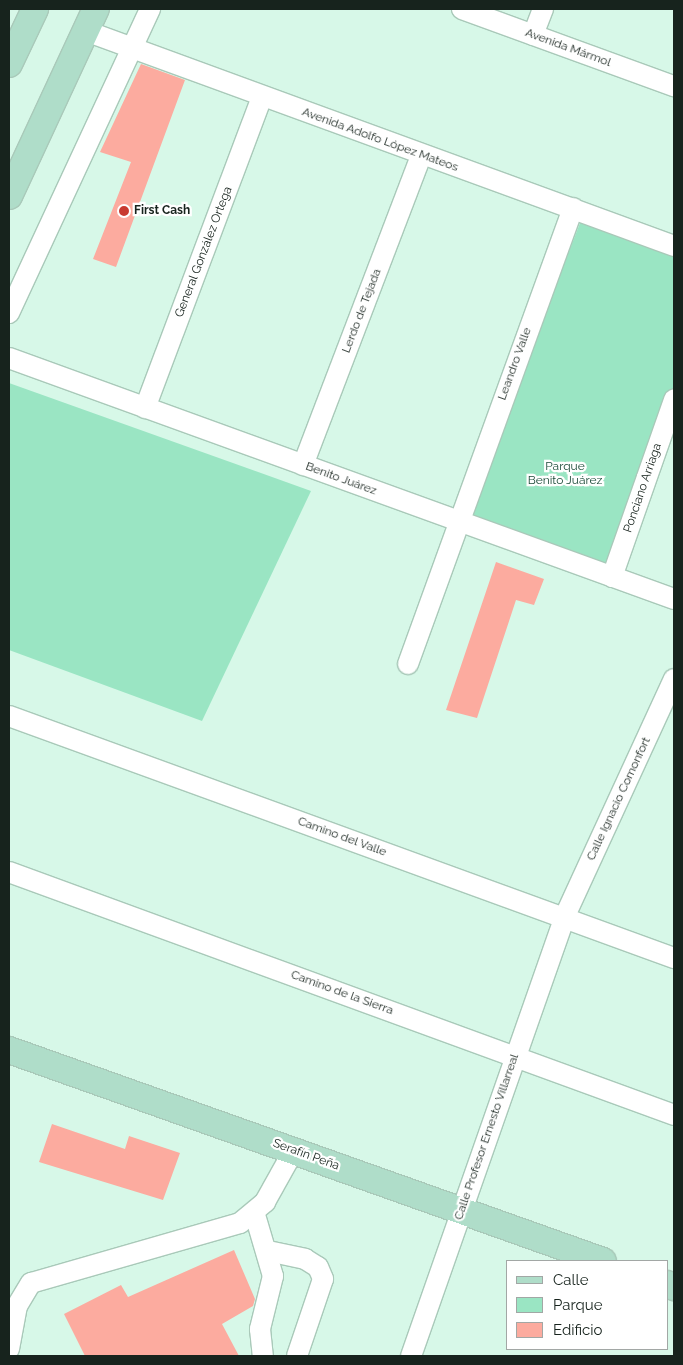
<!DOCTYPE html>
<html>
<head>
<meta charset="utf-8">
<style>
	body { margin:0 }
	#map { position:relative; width:683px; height:1365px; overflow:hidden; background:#d7f8e8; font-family:Raleway,sans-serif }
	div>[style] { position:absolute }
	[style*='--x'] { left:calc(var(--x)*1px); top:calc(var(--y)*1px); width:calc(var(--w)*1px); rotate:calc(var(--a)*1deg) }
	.green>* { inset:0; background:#9ae5c3 }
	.building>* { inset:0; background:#fcab9f }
	.roads { filter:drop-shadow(1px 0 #a9c9b9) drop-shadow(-1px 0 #a9c9b9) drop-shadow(0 1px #a9c9b9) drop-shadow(0 -1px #a9c9b9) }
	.minor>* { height:20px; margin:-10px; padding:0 10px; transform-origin:10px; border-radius:10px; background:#fff }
	.major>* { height:26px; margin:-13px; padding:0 13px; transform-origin:13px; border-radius:13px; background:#afddc9 }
	.dots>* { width:14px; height:14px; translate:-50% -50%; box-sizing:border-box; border:2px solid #fff; border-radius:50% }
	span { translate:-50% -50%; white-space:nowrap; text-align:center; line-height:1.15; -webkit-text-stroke:4.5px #fff; paint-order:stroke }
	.street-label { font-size:12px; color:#17231d }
	.poi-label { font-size:12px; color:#17231d; font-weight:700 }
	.left { translate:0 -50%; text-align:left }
	.park-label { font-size:12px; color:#1b4a38 }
	.frame { position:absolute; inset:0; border:10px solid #17231d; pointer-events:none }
	.legend { position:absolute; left:506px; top:1260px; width:162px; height:90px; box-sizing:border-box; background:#fff; border:1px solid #a2a7a5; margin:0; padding:6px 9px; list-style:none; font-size:15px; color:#17231d }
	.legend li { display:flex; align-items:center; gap:10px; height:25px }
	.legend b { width:25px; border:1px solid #a2a7a5 }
</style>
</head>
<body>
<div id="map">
	<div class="green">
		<i style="clip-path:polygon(580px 223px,674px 257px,674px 393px,612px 577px,466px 518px)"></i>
		<i style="clip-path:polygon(9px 383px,311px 491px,202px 721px,9px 650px)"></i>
	</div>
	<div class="building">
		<i style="clip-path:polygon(141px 64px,185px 80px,116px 267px,93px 259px,131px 162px,100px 152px)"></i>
		<i style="clip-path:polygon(496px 562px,544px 579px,534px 605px,516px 600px,477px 718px,446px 710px)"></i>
		<i style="clip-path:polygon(52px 1124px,125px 1149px,129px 1136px,180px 1153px,163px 1200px,39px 1162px)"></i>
		<i style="clip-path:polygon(234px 1250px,255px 1299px,253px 1306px,222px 1324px,239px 1356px,85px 1356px,64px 1314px,121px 1285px,128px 1297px)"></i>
	</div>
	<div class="roads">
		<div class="minor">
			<i style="--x:462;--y:9;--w:226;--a:20"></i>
			<i style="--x:86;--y:31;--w:626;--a:20.08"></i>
			<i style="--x:533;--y:35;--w:28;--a:-69"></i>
			<i style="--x:9;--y:313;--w:335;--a:-65.1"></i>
			<i style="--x:9;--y:358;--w:707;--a:19.92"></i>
			<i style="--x:145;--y:408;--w:333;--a:-69.4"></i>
			<i style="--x:303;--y:465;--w:331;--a:-69.1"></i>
			<i style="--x:612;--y:577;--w:188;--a:-70.7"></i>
			<i style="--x:408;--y:664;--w:485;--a:-70.1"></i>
			<i style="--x:9;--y:716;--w:708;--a:20"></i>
			<i style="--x:9;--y:872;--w:708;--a:20.07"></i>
			<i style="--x:255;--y:1215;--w:64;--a:73.6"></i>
			<i style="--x:273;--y:1276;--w:55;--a:103.8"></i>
			<i style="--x:260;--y:1329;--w:27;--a:84"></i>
			<i style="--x:268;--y:1251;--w:38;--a:12"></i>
			<i style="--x:305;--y:1259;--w:15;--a:32"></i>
			<i style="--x:318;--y:1267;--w:13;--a:67"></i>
			<i style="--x:323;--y:1279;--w:81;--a:108.7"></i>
			<i style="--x:9;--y:1349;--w:44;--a:-79.5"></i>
			<i style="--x:17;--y:1306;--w:27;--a:-59"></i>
			<i style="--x:31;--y:1283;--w:217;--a:-16"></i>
			<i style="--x:240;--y:1223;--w:33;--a:-40"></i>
			<i style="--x:265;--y:1202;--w:60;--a:-60.9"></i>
			<i style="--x:411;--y:1356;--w:464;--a:-70.7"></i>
			<i style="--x:564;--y:918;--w:263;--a:-65.3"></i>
		</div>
		<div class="major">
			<i style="--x:9;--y:64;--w:61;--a:-64.7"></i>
			<i style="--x:9;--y:196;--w:206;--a:-65.1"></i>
			<i style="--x:9;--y:1050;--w:630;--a:19.56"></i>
			<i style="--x:667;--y:1284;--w:8;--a:23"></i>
		</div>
	</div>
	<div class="dots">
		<i style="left:124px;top:211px;background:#c83a30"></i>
	</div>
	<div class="street-label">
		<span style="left:568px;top:48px;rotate:20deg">Avenida Mármol</span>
		<span style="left:380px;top:140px;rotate:20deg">Avenida Adolfo López Mateos</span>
		<span style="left:204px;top:252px;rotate:-69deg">General González Ortega</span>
		<span style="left:362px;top:311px;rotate:-69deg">Lerdo de Tejada</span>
		<span style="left:515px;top:364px;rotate:-70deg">Leandro Valle</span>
		<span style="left:341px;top:479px;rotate:20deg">Benito Juárez</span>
		<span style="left:643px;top:488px;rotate:-71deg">Ponciano Arriaga</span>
		<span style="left:619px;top:799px;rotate:-65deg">Calle Ignacio Comonfort</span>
		<span style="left:342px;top:837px;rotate:20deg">Camino del Valle</span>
		<span style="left:342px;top:993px;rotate:20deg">Camino de la Sierra</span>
		<span style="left:487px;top:1137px;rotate:-71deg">Calle Profesor Ernesto Villarreal</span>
		<span style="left:306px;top:1155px;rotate:20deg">Serafín Peña</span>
	</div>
	<div class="poi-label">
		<span class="left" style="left:134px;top:211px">First Cash</span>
	</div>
	<div class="park-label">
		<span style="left:565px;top:474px">Parque<br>Benito Juárez</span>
	</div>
	<div class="frame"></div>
	<ul class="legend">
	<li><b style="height:6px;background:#afddc9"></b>Calle</li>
	<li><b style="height:14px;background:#9ae5c3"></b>Parque</li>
	<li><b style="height:14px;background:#fcab9f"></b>Edificio</li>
	</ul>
</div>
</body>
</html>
